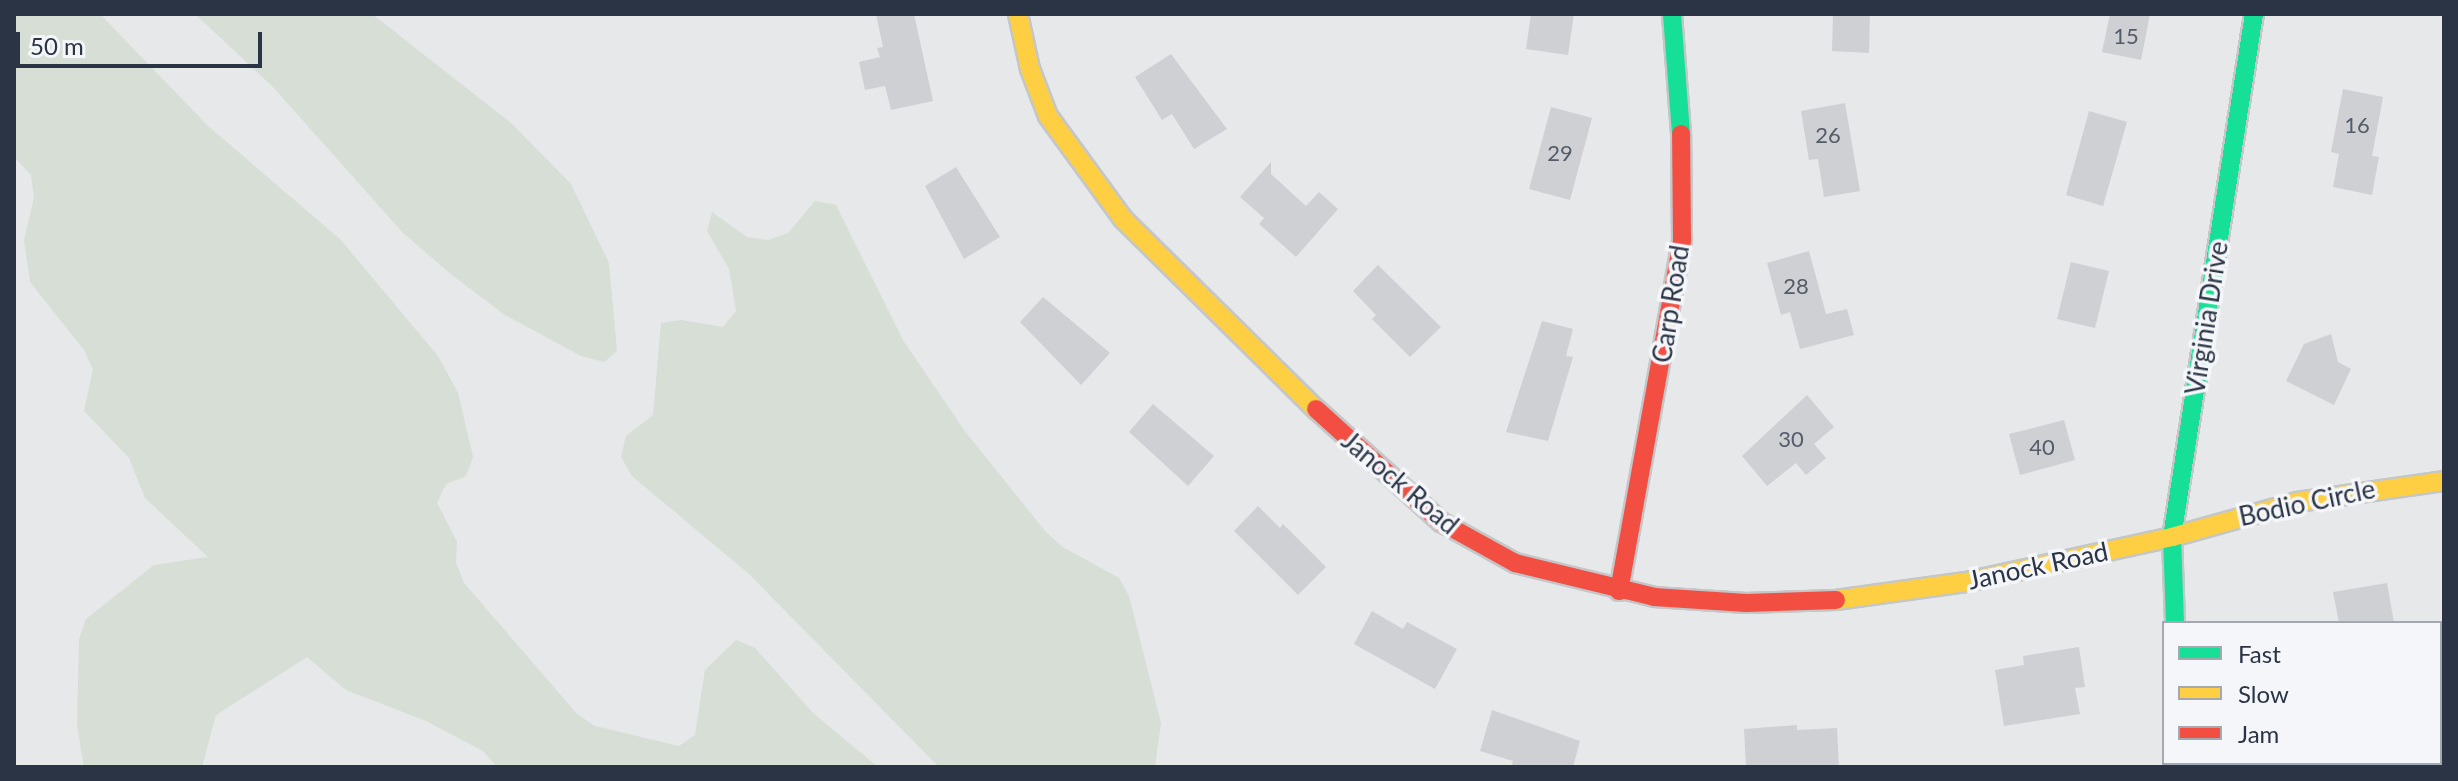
<!DOCTYPE html>
<html>
<head>
<meta charset="utf-8">
<style>
	body { margin:0 }
	#map { position:relative; width:2458px; height:781px; overflow:hidden; background:#e6e8ea; font-family:Lato,sans-serif }
	div>[style] { position:absolute }
	[style*='--x'] { left:calc(var(--x)*1px); top:calc(var(--y)*1px); width:calc(var(--w)*1px); rotate:calc(var(--a)*1deg) }
	.green>* { inset:0; background:#d6ded6 }
	.building>* { inset:0; background:#ced0d3 }
	.roads { filter:drop-shadow(2px 0 #c4c6c8) drop-shadow(-2px 0 #c4c6c8) drop-shadow(0 2px #c4c6c8) drop-shadow(0 -2px #c4c6c8) }
	.street>* { height:26px; margin:-13px; padding:0 13px; transform-origin:13px; border-radius:13px; background:#f5f6f7 }
	.fast>* { height:18px; margin:-9px; padding:0 9px; transform-origin:9px; border-radius:9px; background:#16e098 }
	.slow>* { height:18px; margin:-9px; padding:0 9px; transform-origin:9px; border-radius:9px; background:#ffcf43 }
	.jam>* { height:18px; margin:-9px; padding:0 9px; transform-origin:9px; border-radius:9px; background:#f24e42 }
	span { translate:-50% -50%; white-space:nowrap; text-align:center; line-height:1.15; -webkit-text-stroke:7px #f4f6f9; paint-order:stroke }
	.number-label { font-size:22px; color:#545c69 }
	.number-label span { -webkit-text-stroke-width:0 }
	.street-label { font-size:26px; color:#2b3445 }
	.frame { position:absolute; inset:0; border:16px solid #2b3445; pointer-events:none }
	.legend { position:absolute; left:2162px; top:621px; width:280px; height:144px; box-sizing:border-box; background:#f4f6f9; border:2px solid #a4a8b1; margin:0; padding:10px 14px; list-style:none; font-size:24px; color:#2b3445 }
	.legend li { display:flex; align-items:center; gap:16px; height:40px }
	.legend b { width:40px; border:2px solid #a4a8b1 }
	.scale { position:absolute; left:16px; top:32px; width:246px; height:36px; box-sizing:border-box; border:4px solid #2b3445; border-top:0; padding-left:10px; font-size:24px; line-height:28px; white-space:nowrap; color:#2b3445; -webkit-text-stroke:6px #f4f6f9; paint-order:stroke }
</style>
</head>
<body>
<div id="map">
	<div class="green">
		<i style="clip-path:polygon(14px 14px,100px 14px,208px 126px,340px 239px,438px 356px,458px 393px,473px 457px,466px 476px,446px 484px,437px 503px,457px 542px,456px 563px,464px 583px,577px 714px,595px 726px,679px 746px,695px 735px,705px 670px,736px 640px,755px 648px,813px 713px,878px 767px,497px 767px,483px 751px,426px 721px,346px 690px,307px 657px,216px 715px,202px 767px,84px 767px,77px 726px,79px 639px,86px 619px,154px 565px,208px 557px,145px 498px,129px 458px,84px 411px,93px 369px,84px 350px,30px 282px,24px 240px,34px 197px,31px 175px,14px 157px)"></i>
		<i style="clip-path:polygon(195px 14px,372px 14px,511px 123px,571px 184px,609px 263px,617px 351px,604px 362px,581px 356px,505px 315px,452px 275px,403px 233px,273px 87px)"></i>
		<i style="clip-path:polygon(815px 201px,836px 205px,903px 340px,964px 430px,1045px 531px,1061px 546px,1119px 578px,1129px 596px,1161px 723px,1155px 767px,939px 767px,749px 574px,632px 476px,621px 457px,626px 436px,653px 415px,661px 323px,681px 320px,723px 327px,736px 311px,729px 269px,707px 231px,712px 212px,747px 237px,768px 240px,788px 233px)"></i>
	</div>
	<div class="building">
		<i style="clip-path:polygon(876px 14px,914px 14px,933px 101px,891px 110px,885px 86px,865px 90px,859px 62px,880px 57px,877px 48px,883px 47px)"></i>
		<i style="clip-path:polygon(1531px 14px,1574px 14px,1568px 55px,1526px 49px)"></i>
		<i style="clip-path:polygon(1833px 14px,1870px 14px,1869px 53px,1832px 51px)"></i>
		<i style="clip-path:polygon(2110px 14px,2150px 14px,2141px 60px,2102px 52px)"></i>
		<i style="clip-path:polygon(1171px 54px,1227px 129px,1194px 149px,1172px 114px,1162px 120px,1135px 77px)"></i>
		<i style="clip-path:polygon(2343px 89px,2383px 97px,2372px 156px,2379px 157px,2372px 195px,2333px 187px,2339px 154px,2331px 152px)"></i>
		<i style="clip-path:polygon(1845px 103px,1860px 191px,1824px 197px,1818px 159px,1809px 160px,1801px 111px)"></i>
		<i style="clip-path:polygon(1551px 107px,1592px 118px,1570px 200px,1529px 189px)"></i>
		<i style="clip-path:polygon(2089px 111px,2127px 122px,2103px 206px,2066px 195px)"></i>
		<i style="clip-path:polygon(1271px 162px,1271px 174px,1306px 206px,1319px 192px,1338px 209px,1296px 257px,1259px 224px,1264px 218px,1240px 197px)"></i>
		<i style="clip-path:polygon(956px 167px,1000px 237px,964px 259px,925px 186px)"></i>
		<i style="clip-path:polygon(1809px 251px,1826px 314px,1847px 309px,1854px 335px,1800px 349px,1790px 312px,1781px 315px,1767px 263px)"></i>
		<i style="clip-path:polygon(2071px 262px,2109px 271px,2095px 328px,2057px 319px)"></i>
		<i style="clip-path:polygon(1378px 265px,1441px 327px,1410px 357px,1372px 319px,1376px 315px,1353px 291px)"></i>
		<i style="clip-path:polygon(1043px 297px,1110px 353px,1081px 385px,1020px 322px)"></i>
		<i style="clip-path:polygon(1542px 321px,1573px 329px,1566px 356px,1573px 357px,1548px 441px,1506px 432px)"></i>
		<i style="clip-path:polygon(2331px 334px,2338px 362px,2351px 369px,2334px 405px,2286px 381px,2304px 344px)"></i>
		<i style="clip-path:polygon(1807px 395px,1834px 427px,1814px 444px,1826px 458px,1806px 475px,1796px 463px,1767px 486px,1742px 456px)"></i>
		<i style="clip-path:polygon(1153px 404px,1214px 456px,1188px 486px,1129px 432px)"></i>
		<i style="clip-path:polygon(2064px 420px,2075px 460px,2020px 475px,2009px 434px)"></i>
		<i style="clip-path:polygon(1258px 506px,1280px 528px,1283px 524px,1326px 567px,1298px 595px,1234px 531px)"></i>
		<i style="clip-path:polygon(2387px 583px,2394px 623px,2339px 623px,2333px 592px)"></i>
		<i style="clip-path:polygon(1372px 611px,1403px 629px,1407px 622px,1457px 649px,1435px 689px,1354px 644px)"></i>
		<i style="clip-path:polygon(2079px 647px,2085px 687px,2075px 688px,2080px 714px,2004px 726px,1995px 670px,2024px 665px,2023px 656px)"></i>
		<i style="clip-path:polygon(1492px 710px,1580px 741px,1573px 767px,1511px 767px,1513px 761px,1480px 751px)"></i>
		<i style="clip-path:polygon(1797px 725px,1797px 730px,1837px 728px,1839px 767px,1746px 767px,1744px 729px)"></i>
	</div>
	<div class="roads">
		<div class="street">
			<i style="--x:2179;--y:763;--w:4;--a:90"></i>
		</div>
		<div class="fast">
			<i style="--x:1672;--y:14;--w:120;--a:85.7"></i>
			<i style="--x:2175;--y:623;--w:86;--a:-92"></i>
			<i style="--x:2172;--y:537;--w:529;--a:-81.09"></i>
		</div>
		<div class="slow">
			<i style="--x:1018;--y:14;--w:56;--a:77.7"></i>
			<i style="--x:1030;--y:69;--w:50;--a:69"></i>
			<i style="--x:1048;--y:116;--w:127;--a:53.9"></i>
			<i style="--x:1123;--y:219;--w:271;--a:44.6"></i>
			<i style="--x:1836;--y:600;--w:131;--a:-7.9"></i>
			<i style="--x:1966;--y:582;--w:211;--a:-12.3"></i>
			<i style="--x:2172;--y:537;--w:130;--a:-15.6"></i>
			<i style="--x:2297;--y:502;--w:148;--a:-8.1"></i>
		</div>
		<div class="jam">
			<i style="--x:1316;--y:409;--w:169;--a:42.1"></i>
			<i style="--x:1441;--y:522;--w:85;--a:29"></i>
			<i style="--x:1515;--y:563;--w:143;--a:13.7"></i>
			<i style="--x:1654;--y:597;--w:92;--a:3.7"></i>
			<i style="--x:1746;--y:603;--w:90;--a:-1.9"></i>
			<i style="--x:1619;--y:591;--w:357;--a:-79.8"></i>
			<i style="--x:1682;--y:240;--w:106;--a:-90.5"></i>
		</div>
	</div>
	<div class="number-label">
		<span style="left:2126px;top:36px">15</span>
		<span style="left:2357px;top:125px">16</span>
		<span style="left:1828px;top:135px">26</span>
		<span style="left:1560px;top:153px">29</span>
		<span style="left:1796px;top:286px">28</span>
		<span style="left:1791px;top:439px">30</span>
		<span style="left:2042px;top:447px">40</span>
	</div>
	<div class="street-label">
		<span style="left:1671px;top:304px;rotate:-81deg">Carp Road</span>
		<span style="left:2207px;top:318px;rotate:-81deg">Virginia Drive</span>
		<span style="left:1400px;top:483px;rotate:40deg">Janock Road</span>
		<span style="left:2307px;top:503px;rotate:-12deg">Bodio Circle</span>
		<span style="left:2038px;top:566px;rotate:-12deg">Janock Road</span>
	</div>
	<div class="frame"></div>
	<ul class="legend">
	<li><b style="height:10px;background:#16e098"></b>Fast</li>
	<li><b style="height:10px;background:#ffcf43"></b>Slow</li>
	<li><b style="height:10px;background:#f24e42"></b>Jam</li>
	</ul>
	<div class="scale">50 m</div>
</div>
</body>
</html>
